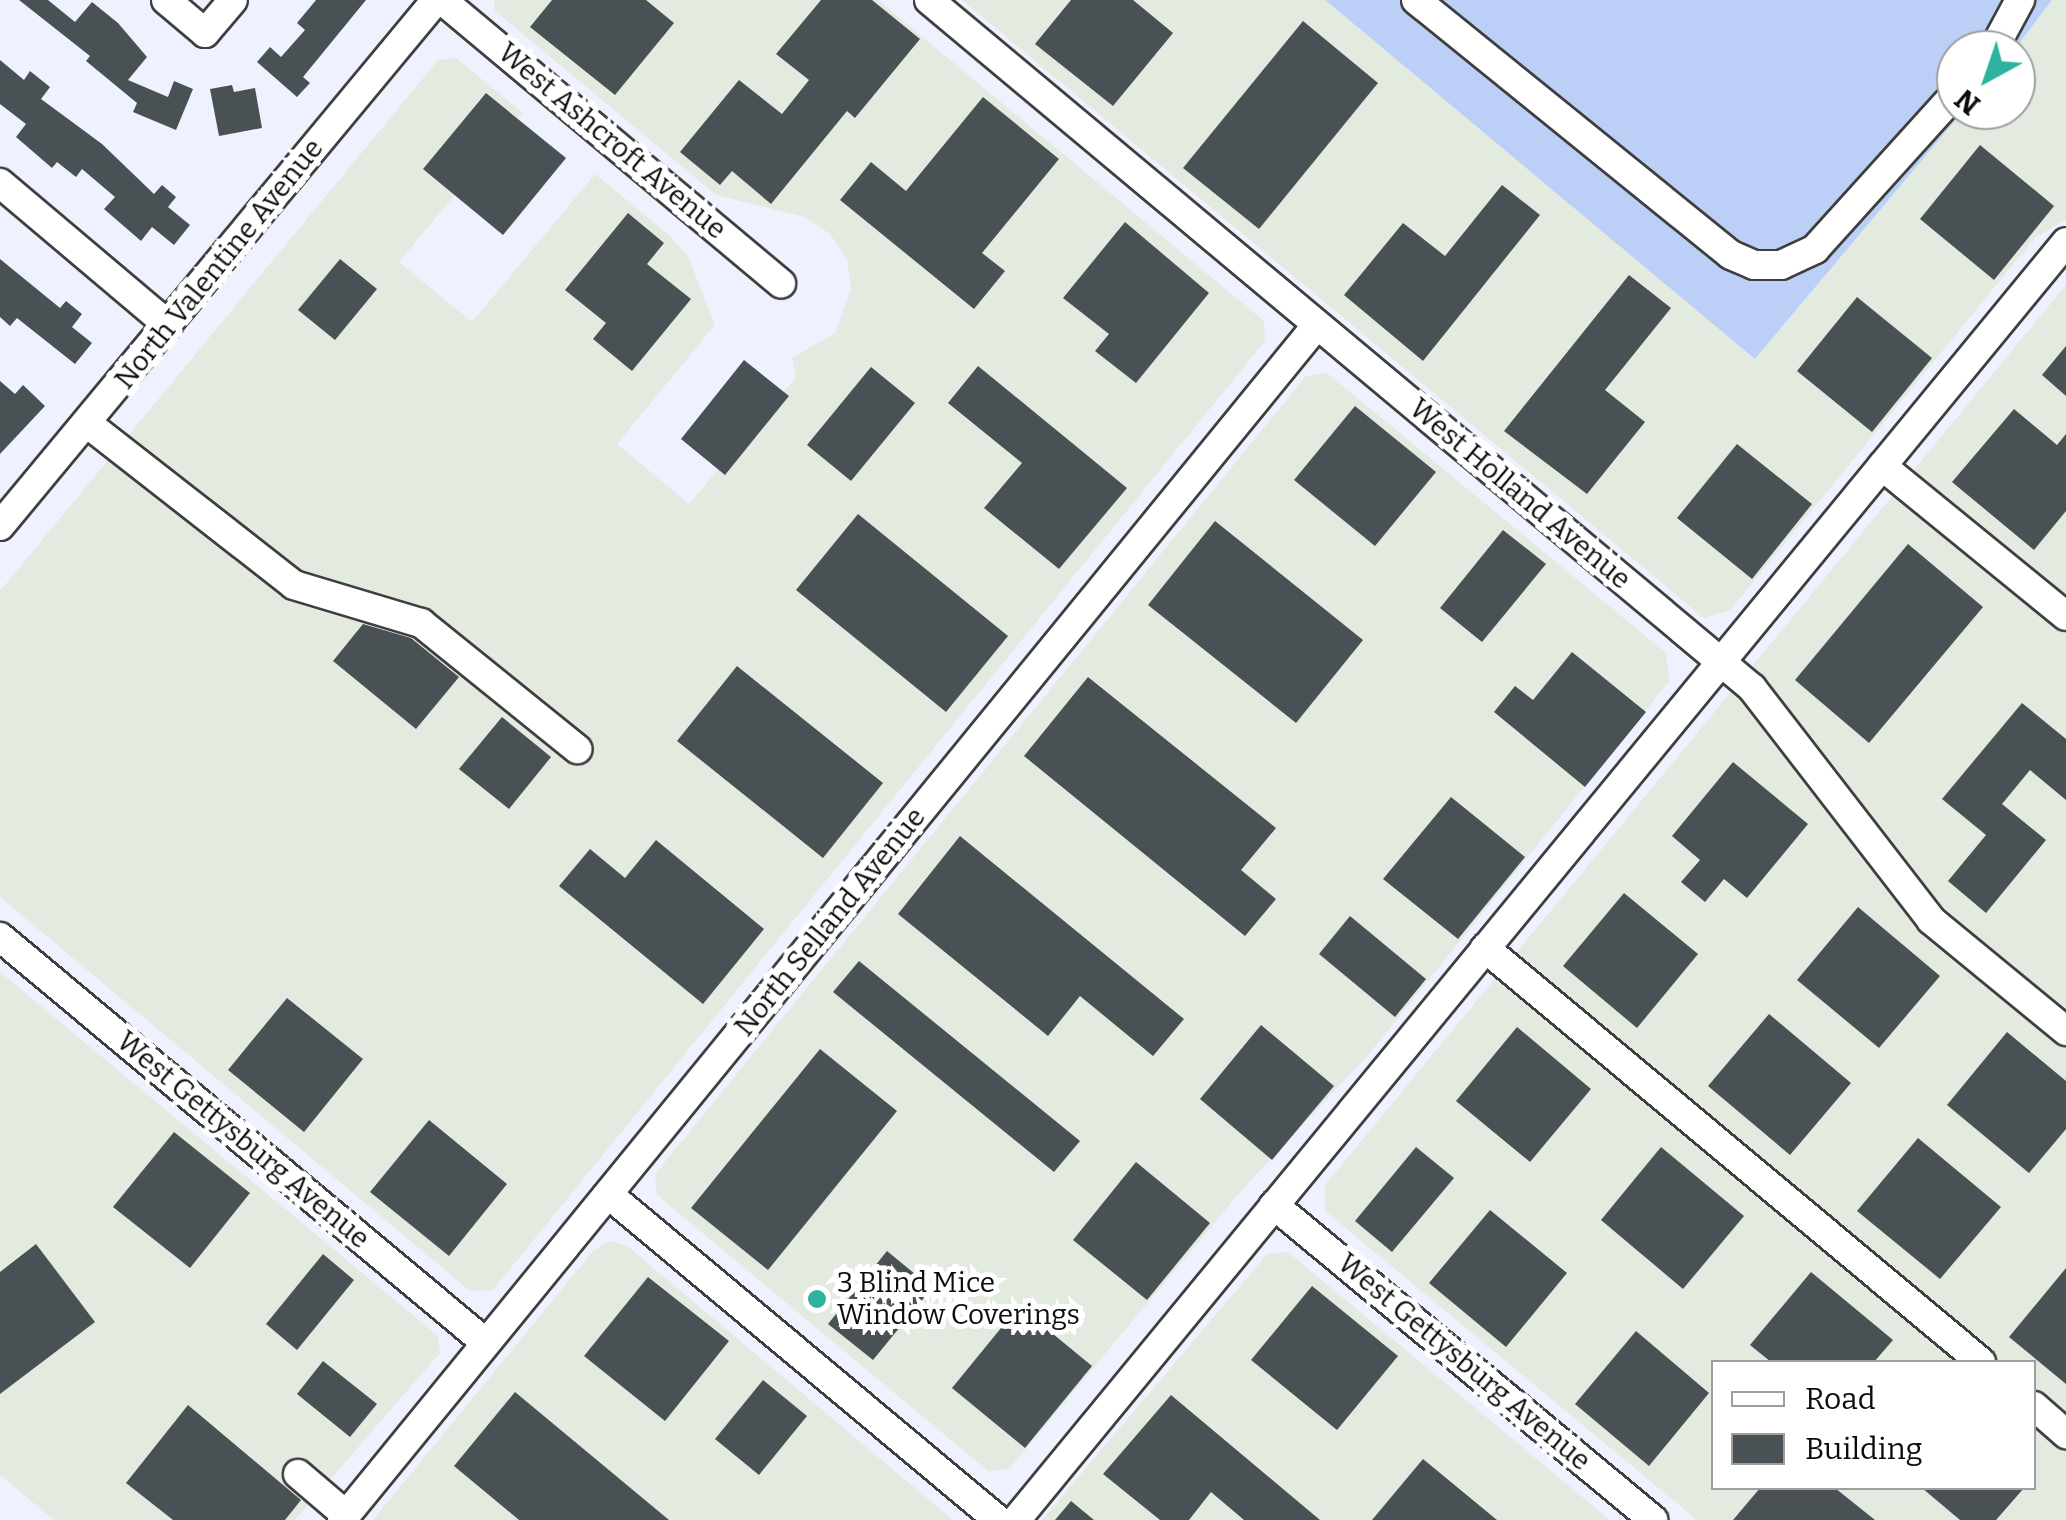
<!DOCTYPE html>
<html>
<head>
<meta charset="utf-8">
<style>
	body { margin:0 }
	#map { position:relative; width:2066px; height:1520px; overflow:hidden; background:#edf2fe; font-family:Bitter,serif }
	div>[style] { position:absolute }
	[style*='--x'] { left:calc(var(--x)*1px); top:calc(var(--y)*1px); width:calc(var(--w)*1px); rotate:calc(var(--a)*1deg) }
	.industrial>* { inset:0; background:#e3ebe1 }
	.sand>* { inset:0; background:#bccff6 }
	.building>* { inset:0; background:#495154 }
	.roads { filter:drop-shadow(2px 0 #3f3f3f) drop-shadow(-2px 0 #3f3f3f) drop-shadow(0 2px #3f3f3f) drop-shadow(0 -2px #3f3f3f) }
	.minor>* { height:28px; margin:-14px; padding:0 14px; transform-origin:14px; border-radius:14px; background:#fff }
	.dots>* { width:28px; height:28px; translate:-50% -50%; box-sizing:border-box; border:5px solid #fff; border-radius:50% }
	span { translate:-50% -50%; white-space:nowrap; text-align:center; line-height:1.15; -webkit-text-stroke:10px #fff; paint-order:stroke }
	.street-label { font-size:28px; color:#0c0c0c }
	.poi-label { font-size:28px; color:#0c0c0c }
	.left { translate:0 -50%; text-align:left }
	.legend { position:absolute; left:1711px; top:1360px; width:325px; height:130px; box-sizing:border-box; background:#fff; border:2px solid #9e9e9e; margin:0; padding:12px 18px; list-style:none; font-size:30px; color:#0c0c0c }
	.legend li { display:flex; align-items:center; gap:20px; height:50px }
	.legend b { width:50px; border:2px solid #9e9e9e }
	.north { position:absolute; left:1936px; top:30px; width:100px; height:100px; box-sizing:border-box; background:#fff; border:2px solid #9e9e9e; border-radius:50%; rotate:220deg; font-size:28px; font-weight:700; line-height:40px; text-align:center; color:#0c0c0c }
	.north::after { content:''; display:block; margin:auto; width:35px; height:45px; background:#2eb29e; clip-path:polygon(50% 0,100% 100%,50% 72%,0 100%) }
</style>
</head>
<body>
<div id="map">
	<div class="industrial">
		<i style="clip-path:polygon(494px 0,878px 0,1264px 321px,1265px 341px,493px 1290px,470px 1291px,0 897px,0 591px,438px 60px,456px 58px,523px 113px,399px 262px,472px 322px,595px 174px,668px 234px,688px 256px,715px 325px,617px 444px,689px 504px,796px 377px,792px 358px,835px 333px,851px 289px,847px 259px,830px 234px,805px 217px,716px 195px,495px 11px)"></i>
		<i style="clip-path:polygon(962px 0,1325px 0,1755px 359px,1964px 110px,2016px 110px,2014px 50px,2052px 0,2066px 0,2066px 219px,2035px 238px,1730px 610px,1704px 618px)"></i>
		<i style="clip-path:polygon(evenodd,2066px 285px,2066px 1520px,1697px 1520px,1325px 1211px,1325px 1185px,2066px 285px,1714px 1362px,2034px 1362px,2034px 1488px,1714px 1488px,1714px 1362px)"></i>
		<i style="clip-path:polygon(1327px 373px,1665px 652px,1670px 680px,1369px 1054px,1241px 1191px,1009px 1469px,988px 1471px,657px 1195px,655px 1174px,1306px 376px)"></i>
		<i style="clip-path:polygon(0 972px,438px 1336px,440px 1353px,295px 1520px,54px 1520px,0 1475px)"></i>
		<i style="clip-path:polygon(609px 1241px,626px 1245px,953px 1520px,373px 1520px,593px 1251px)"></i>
		<i style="clip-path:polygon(1288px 1252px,1610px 1520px,1042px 1520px,1267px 1254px)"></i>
	</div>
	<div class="sand">
		<i style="clip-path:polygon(1325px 0,2052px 0,2014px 50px,1956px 50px,1956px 110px,1964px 110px,1755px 359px)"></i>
	</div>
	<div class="building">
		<i style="clip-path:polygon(19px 0,48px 0,75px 22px,92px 2px,118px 23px,147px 57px,128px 80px,168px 97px,174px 81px,193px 89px,176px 130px,133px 112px,137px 103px,86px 61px,90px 56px)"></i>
		<i style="clip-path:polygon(316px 0,366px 0,303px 77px,310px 83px,297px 97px,257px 62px,270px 47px,281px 57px,305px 30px,297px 23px)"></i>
		<i style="clip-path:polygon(552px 0,646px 0,674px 23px,615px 95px,530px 27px)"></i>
		<i style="clip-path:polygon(821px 0,872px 0,920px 39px,855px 118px,847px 111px,771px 204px,732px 171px,720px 185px,680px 152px,739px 80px,782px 114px,809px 80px,776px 54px)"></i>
		<i style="clip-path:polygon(1071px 0,1133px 0,1173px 33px,1113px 106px,1035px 44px)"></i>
		<i style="clip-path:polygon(1303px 21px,1378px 83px,1259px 229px,1183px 168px)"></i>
		<i style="clip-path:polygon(0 60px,24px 80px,30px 71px,50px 87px,41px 99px,102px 144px,154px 194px,162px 185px,176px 197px,168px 207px,190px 225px,174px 245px,152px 227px,141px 241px,104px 209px,115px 197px,82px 169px,76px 177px,57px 162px,52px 168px,16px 137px,26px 124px,0 104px)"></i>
		<i style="clip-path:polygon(232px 85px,234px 92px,255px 88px,262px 128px,219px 136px,210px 89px)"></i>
		<i style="clip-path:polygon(486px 93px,566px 158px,503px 235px,423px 169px)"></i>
		<i style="clip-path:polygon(983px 97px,1059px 159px,982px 253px,1005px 271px,974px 309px,840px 200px,871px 162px,906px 191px)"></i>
		<i style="clip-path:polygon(1980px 145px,2054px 206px,1994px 280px,1920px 219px)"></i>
		<i style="clip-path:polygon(1502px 185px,1540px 215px,1423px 361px,1344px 295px,1403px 223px,1445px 256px)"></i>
		<i style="clip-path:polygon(628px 213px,664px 243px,647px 264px,691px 299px,632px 371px,593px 339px,606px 323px,565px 290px)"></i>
		<i style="clip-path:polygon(1125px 222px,1209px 293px,1136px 383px,1095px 351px,1109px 334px,1063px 298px)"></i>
		<i style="clip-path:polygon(0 259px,60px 308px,66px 301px,82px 314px,72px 327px,92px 343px,75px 364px,17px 318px,10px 326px,0 317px)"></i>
		<i style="clip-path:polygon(340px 259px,377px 289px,335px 340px,298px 310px)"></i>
		<i style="clip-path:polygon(1629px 275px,1671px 308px,1605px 390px,1645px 422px,1587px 494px,1504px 431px)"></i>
		<i style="clip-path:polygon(1857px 297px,1932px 358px,1872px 432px,1797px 371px)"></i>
		<i style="clip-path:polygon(2066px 346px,2066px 396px,2042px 375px)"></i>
		<i style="clip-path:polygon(744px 360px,789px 396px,725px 475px,681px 439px)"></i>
		<i style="clip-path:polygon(978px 366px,1127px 488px,1059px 569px,984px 508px,1022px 463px,948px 403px)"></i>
		<i style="clip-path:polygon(871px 367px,915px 403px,851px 481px,807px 445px)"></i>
		<i style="clip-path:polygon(0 381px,15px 394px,23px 385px,45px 406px,0 454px)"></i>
		<i style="clip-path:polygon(1355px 406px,1436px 472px,1375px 546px,1294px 480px)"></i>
		<i style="clip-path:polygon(2014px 409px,2057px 445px,2066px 434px,2066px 511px,2034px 550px,1952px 482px)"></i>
		<i style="clip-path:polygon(1737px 444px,1812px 504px,1752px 579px,1677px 518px)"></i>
		<i style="clip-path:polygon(858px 514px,1008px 636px,946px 712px,796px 590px)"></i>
		<i style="clip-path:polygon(1215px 521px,1363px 640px,1296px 723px,1148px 605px)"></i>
		<i style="clip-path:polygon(1503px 530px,1546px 564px,1482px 642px,1440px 608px)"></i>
		<i style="clip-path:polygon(1908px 544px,1983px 607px,1869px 743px,1795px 680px)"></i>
		<i style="clip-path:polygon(363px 624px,411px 638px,459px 677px,416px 729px,333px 661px)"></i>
		<i style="clip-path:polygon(1572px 652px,1646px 712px,1585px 787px,1494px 712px,1515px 686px,1533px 700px)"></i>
		<i style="clip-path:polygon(737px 666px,883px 783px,823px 858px,677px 741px)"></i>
		<i style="clip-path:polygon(1088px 677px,1276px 828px,1241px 870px,1276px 899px,1245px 936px,1024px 756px)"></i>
		<i style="clip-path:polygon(2022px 703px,2066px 739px,2066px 800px,2030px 770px,2002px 804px,2046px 840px,1986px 913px,1948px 881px,1986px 835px,1942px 799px)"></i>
		<i style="clip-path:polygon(502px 717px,551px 757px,509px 809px,459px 769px)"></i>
		<i style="clip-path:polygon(1733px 762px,1808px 824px,1747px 898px,1724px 879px,1705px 902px,1681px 882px,1700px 860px,1672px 836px)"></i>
		<i style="clip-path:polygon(1451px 797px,1525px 857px,1458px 939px,1383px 879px)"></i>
		<i style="clip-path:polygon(960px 836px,1184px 1019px,1153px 1056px,1080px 996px,1048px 1036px,898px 914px)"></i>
		<i style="clip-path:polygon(656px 840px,764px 929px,703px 1004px,559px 886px,590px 849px,625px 878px)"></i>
		<i style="clip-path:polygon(1624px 893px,1698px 954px,1637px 1028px,1563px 966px)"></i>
		<i style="clip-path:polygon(1858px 907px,1940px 976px,1879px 1048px,1797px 980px)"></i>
		<i style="clip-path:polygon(1350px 916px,1426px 979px,1395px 1017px,1319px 954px)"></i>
		<i style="clip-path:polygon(859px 961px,1080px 1141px,1054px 1172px,833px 992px)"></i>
		<i style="clip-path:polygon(287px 998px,363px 1059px,304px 1132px,228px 1070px)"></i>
		<i style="clip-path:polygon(1769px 1014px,1851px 1083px,1790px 1155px,1708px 1086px)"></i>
		<i style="clip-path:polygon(1261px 1025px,1334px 1086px,1272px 1160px,1200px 1099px)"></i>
		<i style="clip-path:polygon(1517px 1027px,1591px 1089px,1530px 1162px,1456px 1101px)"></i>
		<i style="clip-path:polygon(2007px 1032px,2066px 1081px,2066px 1129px,2029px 1173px,1947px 1105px)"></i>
		<i style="clip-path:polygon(820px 1049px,897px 1111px,768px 1270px,691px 1208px)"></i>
		<i style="clip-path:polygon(429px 1120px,507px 1184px,449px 1256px,370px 1192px)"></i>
		<i style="clip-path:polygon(174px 1132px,250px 1193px,190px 1268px,113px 1207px)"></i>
		<i style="clip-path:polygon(1918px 1138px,2001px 1207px,1940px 1279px,1857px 1211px)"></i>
		<i style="clip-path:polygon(1416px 1147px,1454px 1178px,1392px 1252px,1355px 1221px)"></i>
		<i style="clip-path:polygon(1661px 1147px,1744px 1216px,1683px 1289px,1601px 1220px)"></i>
		<i style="clip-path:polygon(1136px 1162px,1210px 1223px,1147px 1300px,1073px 1240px)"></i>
		<i style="clip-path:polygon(1490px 1210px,1567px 1273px,1506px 1347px,1429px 1283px)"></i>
		<i style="clip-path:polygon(36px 1244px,95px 1322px,0 1394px,0 1272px)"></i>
		<i style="clip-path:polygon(887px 1251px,932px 1288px,873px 1360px,828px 1324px)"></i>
		<i style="clip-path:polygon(323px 1254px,354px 1280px,297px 1350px,266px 1324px)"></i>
		<i style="clip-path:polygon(2066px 1268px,2066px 1384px,2009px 1337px)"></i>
		<i style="clip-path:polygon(1811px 1272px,1893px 1340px,1874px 1362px,1771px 1362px,1750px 1345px)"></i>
		<i style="clip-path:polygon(648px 1277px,729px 1341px,665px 1421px,584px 1356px)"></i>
		<i style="clip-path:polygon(1312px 1286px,1398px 1356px,1337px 1430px,1251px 1360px)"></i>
		<i style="clip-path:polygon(1019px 1306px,1092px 1366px,1025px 1448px,952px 1388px)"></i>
		<i style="clip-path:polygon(1636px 1331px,1709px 1393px,1649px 1466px,1575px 1404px)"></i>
		<i style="clip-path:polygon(323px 1361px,377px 1404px,350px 1437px,297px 1394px)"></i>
		<i style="clip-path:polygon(763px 1380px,807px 1416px,759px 1475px,715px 1439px)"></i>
		<i style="clip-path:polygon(515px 1392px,669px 1520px,519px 1520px,454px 1466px)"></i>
		<i style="clip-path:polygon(1171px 1395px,1320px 1520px,1244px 1520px,1211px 1492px,1189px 1520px,1160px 1520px,1103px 1474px)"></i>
		<i style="clip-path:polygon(188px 1405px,301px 1500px,285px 1520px,173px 1520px,126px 1483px)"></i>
		<i style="clip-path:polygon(1423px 1459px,1497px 1520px,1372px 1520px)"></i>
		<i style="clip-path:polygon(1760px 1488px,1835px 1488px,1875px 1520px,1733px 1520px)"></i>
		<i style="clip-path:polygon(1922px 1488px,2024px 1488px,1996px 1520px,1960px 1520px)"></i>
		<i style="clip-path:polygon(1071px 1501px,1094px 1520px,1055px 1520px)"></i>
	</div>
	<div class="roads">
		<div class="minor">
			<i style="--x:166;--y:0;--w:51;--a:40.2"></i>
			<i style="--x:205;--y:33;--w:43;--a:-49.7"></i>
			<i style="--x:442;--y:0;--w:442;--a:39.9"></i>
			<i style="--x:929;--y:0;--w:1073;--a:39.89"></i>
			<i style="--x:1752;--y:688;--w:293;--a:52.3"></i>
			<i style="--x:1931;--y:920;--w:175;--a:39.4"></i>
			<i style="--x:1416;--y:0;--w:405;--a:39"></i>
			<i style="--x:1731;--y:255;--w:25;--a:23"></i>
			<i style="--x:1754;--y:265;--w:27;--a:0"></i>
			<i style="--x:1781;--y:265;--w:38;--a:-25"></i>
			<i style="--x:1815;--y:249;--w:210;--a:-47.9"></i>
			<i style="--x:1993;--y:50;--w:57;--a:-61.6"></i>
			<i style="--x:0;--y:183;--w:220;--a:40.2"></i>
			<i style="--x:88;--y:424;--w:261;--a:38"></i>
			<i style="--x:294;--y:585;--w:133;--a:16.7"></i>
			<i style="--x:421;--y:623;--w:201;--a:38.9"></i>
			<i style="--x:1882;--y:466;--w:237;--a:39.2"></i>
			<i style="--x:0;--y:526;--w:683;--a:-50.34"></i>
			<i style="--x:0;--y:937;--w:633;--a:39.88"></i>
			<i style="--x:1485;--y:948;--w:646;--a:39.85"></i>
			<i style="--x:608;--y:1194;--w:508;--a:39.89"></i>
			<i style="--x:1274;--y:1205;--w:493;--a:39.7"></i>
			<i style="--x:2034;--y:1406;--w:43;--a:41.2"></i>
			<i style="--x:298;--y:1474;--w:63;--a:40.5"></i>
			<i style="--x:342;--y:1520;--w:1542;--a:-50.79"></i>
			<i style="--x:1016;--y:1520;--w:1654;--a:-50.59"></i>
		</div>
	</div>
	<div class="dots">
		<i style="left:817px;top:1299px;background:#2eb29e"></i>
	</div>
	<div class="street-label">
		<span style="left:612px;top:141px;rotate:40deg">West Ashcroft Avenue</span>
		<span style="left:219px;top:264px;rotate:-51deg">North Valentine Avenue</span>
		<span style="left:1520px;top:494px;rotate:40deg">West Holland Avenue</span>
		<span style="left:830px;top:922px;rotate:-51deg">North Selland Avenue</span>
		<span style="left:243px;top:1140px;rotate:40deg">West Gettysburg Avenue</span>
		<span style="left:1464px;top:1362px;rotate:40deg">West Gettysburg Avenue</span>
	</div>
	<div class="poi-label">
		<span class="left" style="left:837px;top:1299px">3 Blind Mice<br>Window Coverings</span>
	</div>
	<ul class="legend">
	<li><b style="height:12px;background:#fff"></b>Road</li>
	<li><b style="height:28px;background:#495154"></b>Building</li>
	</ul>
	<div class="north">N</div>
</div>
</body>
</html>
